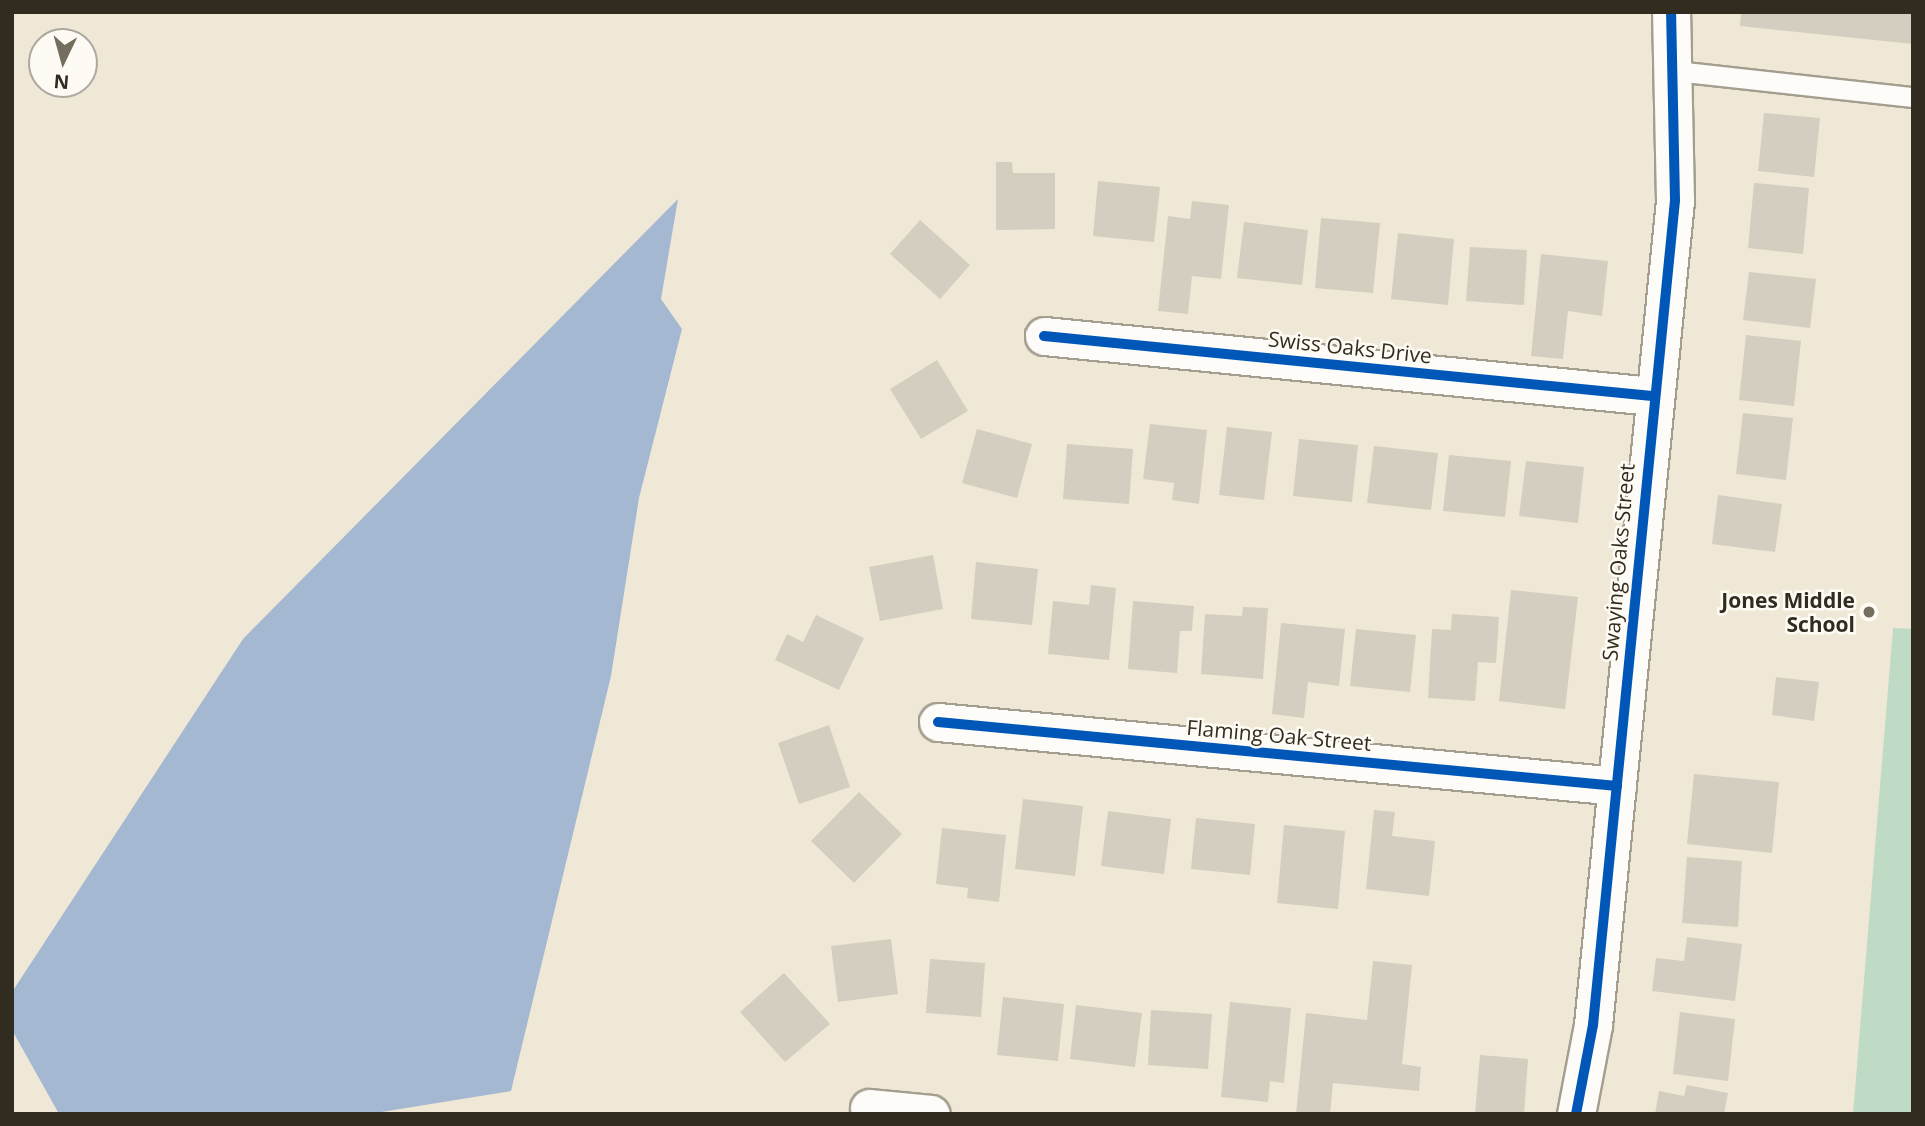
<!DOCTYPE html>
<html>
<head>
<meta charset="utf-8">
<style>
	body { margin:0 }
	#map { position:relative; width:1925px; height:1126px; overflow:hidden; background:#f0e8d6; font-family:"Open Sans",sans-serif }
	div>[style] { position:absolute }
	[style*='--x'] { left:calc(var(--x)*1px); top:calc(var(--y)*1px); width:calc(var(--w)*1px); rotate:calc(var(--a)*1deg) }
	.green>* { inset:0; background:#c0dbc5 }
	.water>* { inset:0; background:#a5b8d1 }
	.building>* { inset:0; background:#d3cebf }
	.roads { filter:drop-shadow(2px 0 #a49e90) drop-shadow(-2px 0 #a49e90) drop-shadow(0 2px #a49e90) drop-shadow(0 -2px #a49e90) }
	.lane>* { height:19px; margin:-9.5px; padding:0 9.5px; transform-origin:9.5px; border-radius:9.5px; background:#fdfcf9 }
	.street>* { height:37px; margin:-18.5px; padding:0 18.5px; transform-origin:18.5px; border-radius:18.5px; background:#fdfcf9 }
	.cycleway>* { height:10px; margin:-5px; padding:0 5px; transform-origin:5px; border-radius:5px; background:#0057b8 }
	.dots>* { width:19px; height:19px; translate:-50% -50%; box-sizing:border-box; border:4px solid #fefbf4; border-radius:50% }
	span { translate:-50% -50%; white-space:nowrap; text-align:center; line-height:1.15; -webkit-text-stroke:5px #fefbf4; paint-order:stroke }
	.street-label { font-size:21px; color:#312c1f }
	.poi-label { font-size:21px; color:#312c1f; font-weight:700 }
	.right { translate:-100% -50%; text-align:right }
	.frame { position:absolute; inset:0; border:14px solid #312c1f; pointer-events:none }
	.north { position:absolute; left:28px; top:28px; width:70px; height:70px; box-sizing:border-box; background:#fefbf4; border:2px solid #aca89f; border-radius:50%; rotate:185deg; font-size:19px; font-weight:700; line-height:28px; text-align:center; color:#312c1f }
	.north::after { content:''; display:block; margin:auto; width:24px; height:32px; background:#746e5f; clip-path:polygon(50% 0,100% 100%,50% 72%,0 100%) }
</style>
</head>
<body>
<div id="map">
	<div class="green">
		<i style="clip-path:polygon(1893px 628px,1913px 629px,1913px 1114px,1853px 1114px)"></i>
	</div>
	<div class="water">
		<i style="clip-path:polygon(678px 199px,661px 299px,682px 329px,639px 498px,611px 676px,511px 1091px,369px 1114px,59px 1114px,12px 1030px,12px 992px,243px 639px)"></i>
	</div>
	<div class="building">
		<i style="clip-path:polygon(1741px 12px,1913px 12px,1913px 44px,1740px 26px)"></i>
		<i style="clip-path:polygon(1764px 113px,1820px 118px,1814px 177px,1758px 171px)"></i>
		<i style="clip-path:polygon(996px 162px,1012px 162px,1013px 173px,1055px 173px,1055px 229px,996px 230px)"></i>
		<i style="clip-path:polygon(1098px 181px,1160px 187px,1154px 242px,1093px 236px)"></i>
		<i style="clip-path:polygon(1754px 183px,1809px 188px,1803px 254px,1748px 248px)"></i>
		<i style="clip-path:polygon(1192px 201px,1229px 205px,1221px 279px,1192px 276px,1188px 314px,1158px 311px,1168px 216px,1190px 219px)"></i>
		<i style="clip-path:polygon(1321px 218px,1380px 223px,1373px 293px,1315px 288px)"></i>
		<i style="clip-path:polygon(920px 220px,970px 265px,940px 299px,890px 254px)"></i>
		<i style="clip-path:polygon(1244px 222px,1308px 230px,1302px 285px,1237px 278px)"></i>
		<i style="clip-path:polygon(1398px 233px,1454px 239px,1448px 305px,1391px 299px)"></i>
		<i style="clip-path:polygon(1470px 247px,1527px 250px,1524px 305px,1466px 301px)"></i>
		<i style="clip-path:polygon(1541px 254px,1608px 261px,1602px 316px,1568px 311px,1563px 359px,1531px 356px)"></i>
		<i style="clip-path:polygon(1749px 272px,1816px 279px,1810px 328px,1743px 320px)"></i>
		<i style="clip-path:polygon(1746px 335px,1801px 341px,1794px 406px,1739px 400px)"></i>
		<i style="clip-path:polygon(937px 360px,968px 411px,921px 439px,890px 389px)"></i>
		<i style="clip-path:polygon(1743px 413px,1793px 418px,1786px 480px,1736px 474px)"></i>
		<i style="clip-path:polygon(1150px 424px,1207px 430px,1199px 504px,1172px 500px,1174px 483px,1143px 479px)"></i>
		<i style="clip-path:polygon(1227px 427px,1272px 432px,1264px 500px,1219px 495px)"></i>
		<i style="clip-path:polygon(977px 429px,1032px 444px,1017px 498px,962px 483px)"></i>
		<i style="clip-path:polygon(1299px 439px,1358px 445px,1352px 502px,1293px 496px)"></i>
		<i style="clip-path:polygon(1067px 444px,1133px 449px,1129px 504px,1063px 499px)"></i>
		<i style="clip-path:polygon(1374px 446px,1438px 453px,1431px 510px,1367px 503px)"></i>
		<i style="clip-path:polygon(1449px 455px,1511px 461px,1505px 517px,1443px 511px)"></i>
		<i style="clip-path:polygon(1526px 461px,1584px 467px,1578px 523px,1519px 516px)"></i>
		<i style="clip-path:polygon(1718px 495px,1782px 504px,1775px 552px,1712px 544px)"></i>
		<i style="clip-path:polygon(933px 555px,943px 609px,880px 621px,869px 567px)"></i>
		<i style="clip-path:polygon(976px 562px,1038px 569px,1032px 625px,971px 619px)"></i>
		<i style="clip-path:polygon(1091px 585px,1116px 588px,1109px 660px,1048px 654px,1053px 601px,1089px 605px)"></i>
		<i style="clip-path:polygon(1511px 590px,1578px 597px,1565px 709px,1499px 701px)"></i>
		<i style="clip-path:polygon(1133px 601px,1194px 606px,1192px 631px,1180px 631px,1177px 673px,1128px 669px)"></i>
		<i style="clip-path:polygon(1243px 607px,1268px 608px,1263px 679px,1201px 674px,1205px 614px,1242px 616px)"></i>
		<i style="clip-path:polygon(1452px 614px,1499px 617px,1496px 663px,1478px 662px,1475px 701px,1428px 698px,1432px 629px,1451px 630px)"></i>
		<i style="clip-path:polygon(816px 615px,864px 638px,839px 690px,775px 660px,787px 634px,803px 642px)"></i>
		<i style="clip-path:polygon(1281px 623px,1345px 629px,1339px 686px,1308px 682px,1304px 718px,1272px 714px)"></i>
		<i style="clip-path:polygon(1356px 629px,1416px 635px,1410px 692px,1350px 686px)"></i>
		<i style="clip-path:polygon(1776px 677px,1819px 682px,1814px 721px,1772px 715px)"></i>
		<i style="clip-path:polygon(829px 725px,850px 787px,799px 804px,778px 743px)"></i>
		<i style="clip-path:polygon(1694px 774px,1779px 782px,1772px 853px,1687px 844px)"></i>
		<i style="clip-path:polygon(859px 792px,902px 834px,854px 883px,811px 841px)"></i>
		<i style="clip-path:polygon(1023px 799px,1083px 806px,1075px 876px,1015px 869px)"></i>
		<i style="clip-path:polygon(1374px 810px,1395px 812px,1392px 836px,1435px 841px,1429px 896px,1366px 889px)"></i>
		<i style="clip-path:polygon(1108px 811px,1171px 819px,1164px 874px,1101px 866px)"></i>
		<i style="clip-path:polygon(1196px 818px,1255px 824px,1250px 875px,1191px 869px)"></i>
		<i style="clip-path:polygon(1284px 825px,1345px 831px,1338px 909px,1277px 903px)"></i>
		<i style="clip-path:polygon(942px 828px,1006px 835px,999px 902px,967px 898px,968px 888px,936px 884px)"></i>
		<i style="clip-path:polygon(1687px 857px,1742px 861px,1738px 927px,1682px 923px)"></i>
		<i style="clip-path:polygon(1687px 937px,1742px 944px,1735px 1001px,1652px 991px,1656px 958px,1684px 961px)"></i>
		<i style="clip-path:polygon(891px 939px,898px 994px,838px 1002px,831px 946px)"></i>
		<i style="clip-path:polygon(930px 959px,985px 963px,981px 1017px,926px 1013px)"></i>
		<i style="clip-path:polygon(1373px 961px,1412px 965px,1402px 1064px,1421px 1067px,1419px 1091px,1333px 1083px,1330px 1114px,1296px 1114px,1306px 1013px,1367px 1020px)"></i>
		<i style="clip-path:polygon(784px 973px,830px 1024px,785px 1062px,740px 1012px)"></i>
		<i style="clip-path:polygon(1003px 997px,1064px 1004px,1058px 1061px,997px 1055px)"></i>
		<i style="clip-path:polygon(1230px 1002px,1291px 1008px,1284px 1083px,1270px 1081px,1268px 1102px,1221px 1097px)"></i>
		<i style="clip-path:polygon(1076px 1005px,1142px 1013px,1135px 1067px,1070px 1059px)"></i>
		<i style="clip-path:polygon(1151px 1010px,1212px 1014px,1208px 1069px,1148px 1065px)"></i>
		<i style="clip-path:polygon(1680px 1012px,1735px 1019px,1728px 1081px,1673px 1074px)"></i>
		<i style="clip-path:polygon(1480px 1055px,1528px 1059px,1524px 1114px,1475px 1114px)"></i>
		<i style="clip-path:polygon(1687px 1085px,1728px 1093px,1724px 1114px,1655px 1114px,1659px 1091px,1684px 1096px)"></i>
	</div>
	<div class="roads">
		<div class="lane">
			<i style="--x:1676;--y:71;--w:238;--a:6.3"></i>
		</div>
		<div class="street">
			<i style="--x:1044;--y:336;--w:611;--a:5.64"></i>
			<i style="--x:938;--y:722;--w:682;--a:5.38"></i>
			<i style="--x:869;--y:1108;--w:62;--a:5.5"></i>
			<i style="--x:1576;--y:1114;--w:91;--a:-79.2"></i>
			<i style="--x:1593;--y:1025;--w:829;--a:-84.32"></i>
			<i style="--x:1675;--y:200;--w:188;--a:-91.2"></i>
		</div>
	</div>
	<div class="cycleway">
		<i style="--x:1044;--y:336;--w:611;--a:5.64"></i>
		<i style="--x:938;--y:722;--w:682;--a:5.38"></i>
		<i style="--x:1576;--y:1114;--w:91;--a:-79.2"></i>
		<i style="--x:1593;--y:1025;--w:829;--a:-84.32"></i>
		<i style="--x:1675;--y:200;--w:188;--a:-91.2"></i>
	</div>
	<div class="dots">
		<i style="left:1869px;top:612px;background:#746e5f"></i>
	</div>
	<div class="street-label">
		<span style="left:1350px;top:347px;rotate:6deg">Swiss Oaks Drive</span>
		<span style="left:1618px;top:562px;rotate:-85deg">Swaying Oaks Street</span>
		<span style="left:1279px;top:735px;rotate:5deg">Flaming Oak Street</span>
	</div>
	<div class="poi-label">
		<span class="right" style="left:1855px;top:612px">Jones Middle<br>School</span>
	</div>
	<div class="frame"></div>
	<div class="north">N</div>
</div>
</body>
</html>
